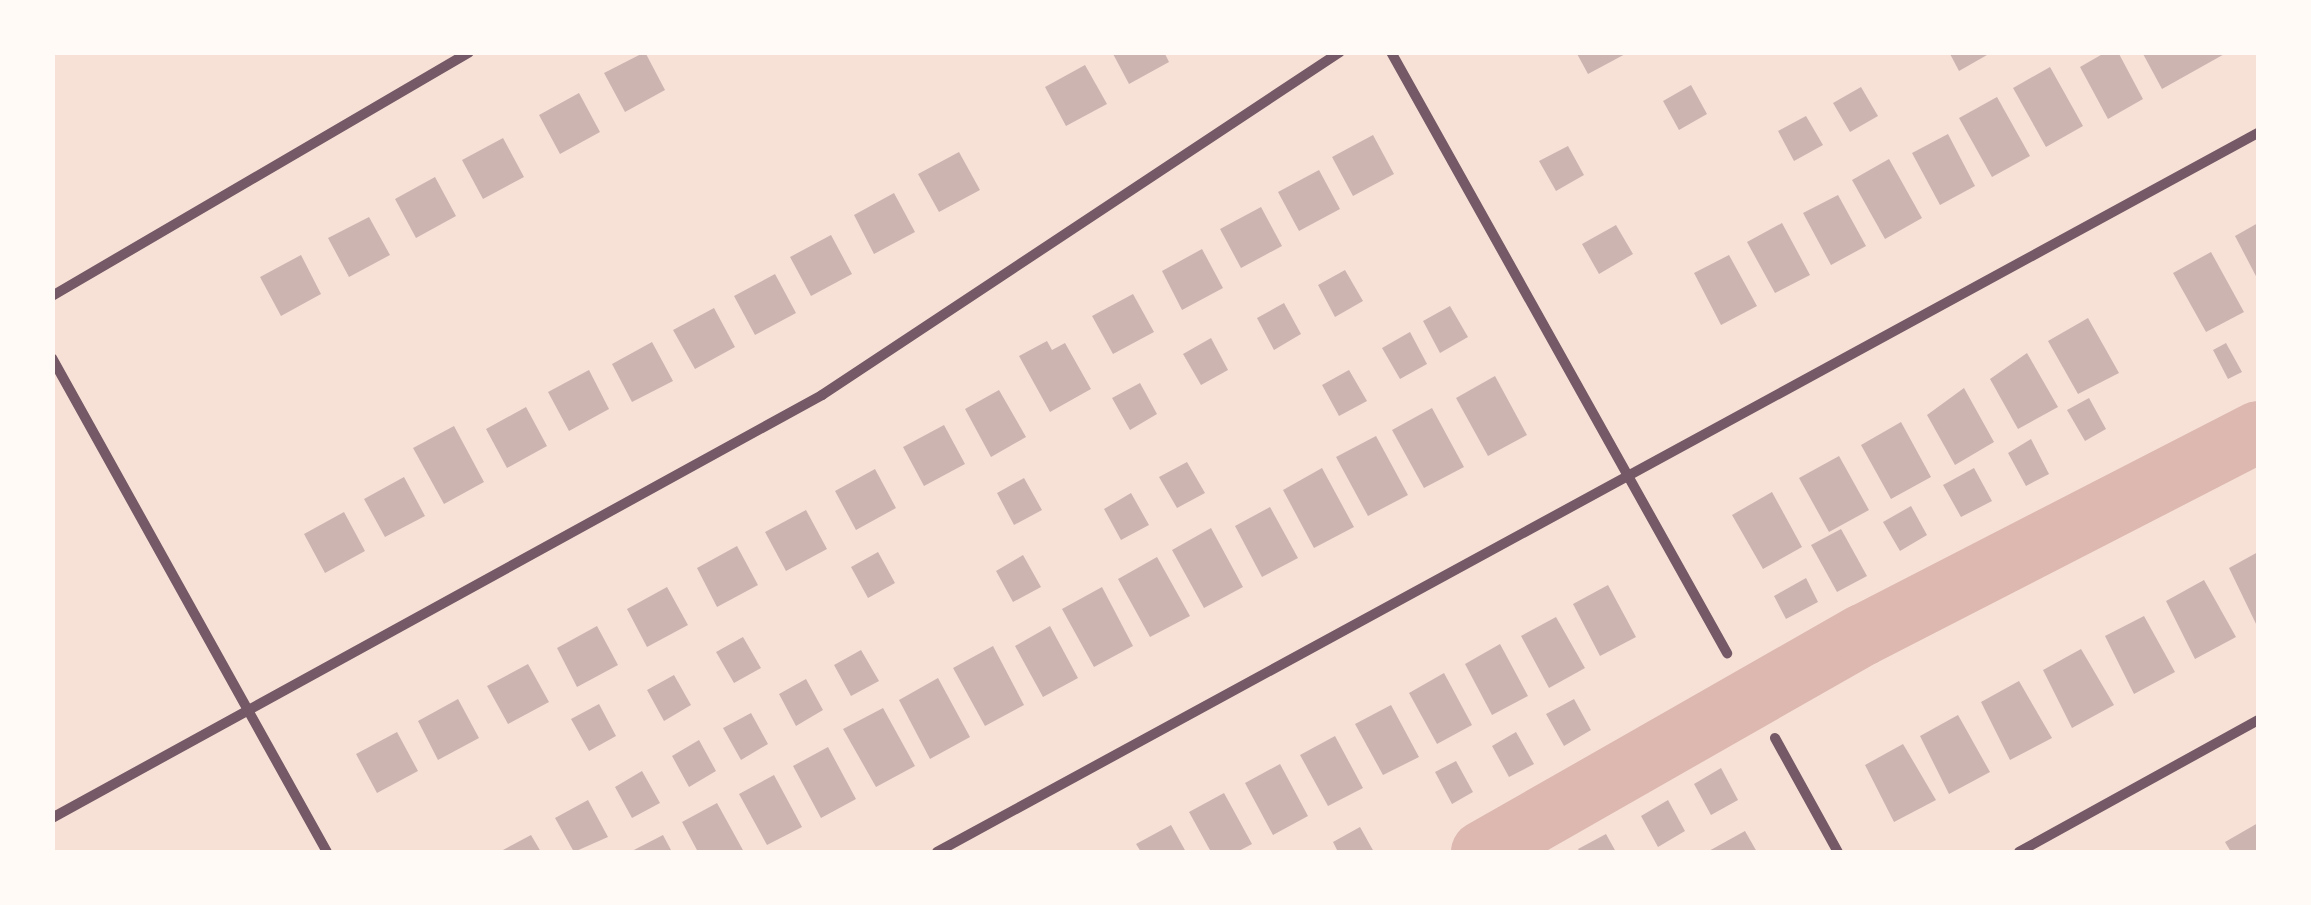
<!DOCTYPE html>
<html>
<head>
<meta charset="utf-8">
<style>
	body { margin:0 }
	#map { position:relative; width:2311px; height:905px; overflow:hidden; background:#f7e1d7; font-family:"Varela Round",sans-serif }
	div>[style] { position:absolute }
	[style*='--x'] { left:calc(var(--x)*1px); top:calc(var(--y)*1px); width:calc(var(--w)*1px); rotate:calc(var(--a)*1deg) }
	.river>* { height:62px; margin:-31px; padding:0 31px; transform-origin:31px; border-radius:31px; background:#dcb8b0 }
	.building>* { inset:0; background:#ccb4b1 }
	.minor>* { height:10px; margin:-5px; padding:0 5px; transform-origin:5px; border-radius:5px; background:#755966 }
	span { translate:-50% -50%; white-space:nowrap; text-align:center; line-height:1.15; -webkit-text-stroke:10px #fffaf5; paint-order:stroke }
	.frame { position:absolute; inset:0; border:55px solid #fffaf5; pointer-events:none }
</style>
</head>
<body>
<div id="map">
	<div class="river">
		<i style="--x:1482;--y:852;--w:438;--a:-29.7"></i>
		<i style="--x:1863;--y:635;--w:444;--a:-27.2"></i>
	</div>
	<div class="building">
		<i style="clip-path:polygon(645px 52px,665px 90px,625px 112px,604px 73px)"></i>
		<i style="clip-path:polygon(1112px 52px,1164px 52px,1169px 62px,1129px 84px)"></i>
		<i style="clip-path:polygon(1576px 52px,1629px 52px,1588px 74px)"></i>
		<i style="clip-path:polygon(1949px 52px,1986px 52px,1987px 55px,1959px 71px)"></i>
		<i style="clip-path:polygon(2106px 52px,2118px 52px,2143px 99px,2108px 119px,2080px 67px)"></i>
		<i style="clip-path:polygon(2142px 52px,2228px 52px,2162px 89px)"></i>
		<i style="clip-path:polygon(1085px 65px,1107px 104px,1066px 126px,1045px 87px)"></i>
		<i style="clip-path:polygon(2050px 67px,2083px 126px,2046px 147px,2013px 88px)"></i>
		<i style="clip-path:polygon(1691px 85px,1707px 114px,1679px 130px,1663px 101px)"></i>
		<i style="clip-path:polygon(1861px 87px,1878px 116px,1850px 132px,1833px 103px)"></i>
		<i style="clip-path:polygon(579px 93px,600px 132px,560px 154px,539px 115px)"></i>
		<i style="clip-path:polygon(1997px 97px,2030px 156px,1992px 177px,1959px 118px)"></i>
		<i style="clip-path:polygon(1806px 116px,1823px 145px,1794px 161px,1778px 131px)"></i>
		<i style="clip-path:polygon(1948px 134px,1975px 186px,1940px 205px,1912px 153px)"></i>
		<i style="clip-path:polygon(1373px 135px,1394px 174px,1353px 196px,1332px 157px)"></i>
		<i style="clip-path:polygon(503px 138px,524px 177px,483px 199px,462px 160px)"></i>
		<i style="clip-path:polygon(1568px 146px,1584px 175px,1556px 191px,1539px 161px)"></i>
		<i style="clip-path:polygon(959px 152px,980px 190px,939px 212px,918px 174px)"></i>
		<i style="clip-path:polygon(1889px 159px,1922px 218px,1885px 239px,1852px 180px)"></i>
		<i style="clip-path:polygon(1319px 170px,1340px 209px,1299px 231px,1278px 192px)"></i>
		<i style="clip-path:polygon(435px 177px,456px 216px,416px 238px,395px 199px)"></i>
		<i style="clip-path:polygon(894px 193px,915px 232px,874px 254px,854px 215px)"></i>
		<i style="clip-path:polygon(1838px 195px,1866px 246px,1831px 265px,1803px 213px)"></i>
		<i style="clip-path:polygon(1261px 207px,1282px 246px,1241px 268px,1220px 229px)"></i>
		<i style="clip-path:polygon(369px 217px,390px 255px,349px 277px,328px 238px)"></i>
		<i style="clip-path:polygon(1782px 223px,1810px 275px,1775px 293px,1747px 242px)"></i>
		<i style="clip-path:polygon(2258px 223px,2258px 280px,2235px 236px)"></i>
		<i style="clip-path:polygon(1616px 225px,1633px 254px,1599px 274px,1582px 244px)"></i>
		<i style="clip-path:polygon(831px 235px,852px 274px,811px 296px,790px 257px)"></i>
		<i style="clip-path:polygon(1202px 249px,1223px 288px,1182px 310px,1162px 271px)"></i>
		<i style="clip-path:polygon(2211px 252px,2244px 312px,2206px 332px,2173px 273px)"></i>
		<i style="clip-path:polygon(301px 255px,321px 294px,281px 316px,260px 277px)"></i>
		<i style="clip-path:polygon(1729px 255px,1757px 306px,1721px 325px,1694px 273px)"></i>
		<i style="clip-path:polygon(1345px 270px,1363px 301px,1335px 317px,1318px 285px)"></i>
		<i style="clip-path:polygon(775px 274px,796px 313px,755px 335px,734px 296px)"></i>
		<i style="clip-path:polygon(1133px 294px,1154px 332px,1113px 354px,1092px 316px)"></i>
		<i style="clip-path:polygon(1284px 303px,1301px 334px,1274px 350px,1257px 318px)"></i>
		<i style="clip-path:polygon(1450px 306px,1468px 337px,1440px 353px,1423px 321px)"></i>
		<i style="clip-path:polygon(714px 308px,735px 347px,695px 369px,673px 330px)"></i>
		<i style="clip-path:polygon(2088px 318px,2119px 373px,2078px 394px,2048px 341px)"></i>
		<i style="clip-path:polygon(1410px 332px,1427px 364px,1400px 379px,1382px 348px)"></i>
		<i style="clip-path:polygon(1211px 338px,1228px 370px,1201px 385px,1183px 354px)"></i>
		<i style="clip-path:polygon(1047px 341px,1052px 350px,1065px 343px,1091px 389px,1050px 412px,1019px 356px)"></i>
		<i style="clip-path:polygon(652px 342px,673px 381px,632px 402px,612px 364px)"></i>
		<i style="clip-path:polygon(2226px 343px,2242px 372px,2228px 379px,2213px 350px)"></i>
		<i style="clip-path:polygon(2027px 353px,2058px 407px,2018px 429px,1990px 379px)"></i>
		<i style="clip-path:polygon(589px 370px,609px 409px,569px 431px,548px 392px)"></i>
		<i style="clip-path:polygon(1349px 370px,1367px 401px,1339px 416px,1322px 385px)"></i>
		<i style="clip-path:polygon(1495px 376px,1527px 435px,1488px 456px,1456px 398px)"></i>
		<i style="clip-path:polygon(1140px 383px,1157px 414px,1130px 430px,1112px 398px)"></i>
		<i style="clip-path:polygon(1964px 388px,1994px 442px,1955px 465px,1927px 415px)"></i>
		<i style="clip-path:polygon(999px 390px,1026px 437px,991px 457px,965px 409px)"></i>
		<i style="clip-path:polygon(2089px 398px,2106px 429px,2085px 441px,2067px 410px)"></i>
		<i style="clip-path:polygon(526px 407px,547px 446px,507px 468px,486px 429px)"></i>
		<i style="clip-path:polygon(1432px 408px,1464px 467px,1424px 488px,1392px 430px)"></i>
		<i style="clip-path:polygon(1901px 422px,1931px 477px,1891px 499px,1861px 445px)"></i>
		<i style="clip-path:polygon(944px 425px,965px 464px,924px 486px,903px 447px)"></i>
		<i style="clip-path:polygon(454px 426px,484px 482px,444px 504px,413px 448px)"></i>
		<i style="clip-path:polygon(1376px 436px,1408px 495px,1368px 516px,1336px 457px)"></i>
		<i style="clip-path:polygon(2031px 439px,2049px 474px,2026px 486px,2008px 453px)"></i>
		<i style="clip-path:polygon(1839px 456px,1869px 510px,1829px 532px,1799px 478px)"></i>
		<i style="clip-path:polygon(1187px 462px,1205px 493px,1177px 508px,1159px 477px)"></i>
		<i style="clip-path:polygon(1322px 468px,1354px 527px,1314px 548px,1283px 490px)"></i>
		<i style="clip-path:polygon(1974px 468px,1992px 501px,1961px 517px,1943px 485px)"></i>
		<i style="clip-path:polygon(875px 469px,896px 508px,856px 530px,835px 491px)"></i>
		<i style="clip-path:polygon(404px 477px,425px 516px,385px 537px,364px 499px)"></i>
		<i style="clip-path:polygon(1024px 478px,1042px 510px,1014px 525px,997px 493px)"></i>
		<i style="clip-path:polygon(1772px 492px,1802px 547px,1763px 569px,1732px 515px)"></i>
		<i style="clip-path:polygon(1131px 493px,1149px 525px,1121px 540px,1104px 509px)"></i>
		<i style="clip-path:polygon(1911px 506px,1927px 535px,1900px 551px,1883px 522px)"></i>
		<i style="clip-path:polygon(1270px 507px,1298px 558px,1262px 577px,1235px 526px)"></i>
		<i style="clip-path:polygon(806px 510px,827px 549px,786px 571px,765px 532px)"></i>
		<i style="clip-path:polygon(344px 512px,365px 551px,325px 573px,304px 534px)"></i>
		<i style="clip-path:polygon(1211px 528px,1243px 587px,1204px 608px,1172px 550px)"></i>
		<i style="clip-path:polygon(1841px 529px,1867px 576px,1837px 592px,1811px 545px)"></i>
		<i style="clip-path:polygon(737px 546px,758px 585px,717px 607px,697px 568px)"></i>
		<i style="clip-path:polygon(878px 552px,895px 583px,868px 598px,851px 567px)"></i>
		<i style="clip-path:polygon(2258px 552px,2258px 628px,2229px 568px)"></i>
		<i style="clip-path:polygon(1023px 555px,1041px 587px,1013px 602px,996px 571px)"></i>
		<i style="clip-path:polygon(1157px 557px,1190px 616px,1150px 637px,1118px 579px)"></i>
		<i style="clip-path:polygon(1806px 578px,1818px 602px,1786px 619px,1774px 596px)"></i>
		<i style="clip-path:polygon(2204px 580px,2236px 637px,2195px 659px,2166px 601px)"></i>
		<i style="clip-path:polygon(1608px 585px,1636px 637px,1600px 656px,1573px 604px)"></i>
		<i style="clip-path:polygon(667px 587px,688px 625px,647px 647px,627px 609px)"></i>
		<i style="clip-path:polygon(1102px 587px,1133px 646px,1094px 667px,1062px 609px)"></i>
		<i style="clip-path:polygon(2144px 616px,2175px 672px,2134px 694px,2105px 636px)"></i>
		<i style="clip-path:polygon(1556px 617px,1585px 668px,1549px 688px,1521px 636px)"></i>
		<i style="clip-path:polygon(597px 626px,618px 665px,577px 687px,557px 648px)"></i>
		<i style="clip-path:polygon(1050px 626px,1078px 678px,1043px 697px,1015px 646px)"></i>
		<i style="clip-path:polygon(743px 637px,761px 668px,734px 683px,716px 652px)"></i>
		<i style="clip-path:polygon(1500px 644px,1528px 696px,1492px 715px,1465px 664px)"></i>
		<i style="clip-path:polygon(993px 646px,1024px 705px,985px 726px,953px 668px)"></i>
		<i style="clip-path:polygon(2081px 649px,2114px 705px,2072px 728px,2043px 670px)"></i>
		<i style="clip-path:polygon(861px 650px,879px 681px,851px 696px,834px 665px)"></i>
		<i style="clip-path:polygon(528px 664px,549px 702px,508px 724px,487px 686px)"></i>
		<i style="clip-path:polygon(1444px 673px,1472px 725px,1437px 744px,1409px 693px)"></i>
		<i style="clip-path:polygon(674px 675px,691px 705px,664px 721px,647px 690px)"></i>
		<i style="clip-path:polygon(938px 678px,970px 737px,930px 759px,899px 700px)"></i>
		<i style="clip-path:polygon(806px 679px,823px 710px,796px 726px,779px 694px)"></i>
		<i style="clip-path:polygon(2019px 681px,2052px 738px,2010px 760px,1981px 702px)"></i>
		<i style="clip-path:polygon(458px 699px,479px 738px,438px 760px,418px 721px)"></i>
		<i style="clip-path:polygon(1574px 699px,1591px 730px,1564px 746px,1546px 714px)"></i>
		<i style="clip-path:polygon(599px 704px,616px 736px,589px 751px,571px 719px)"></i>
		<i style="clip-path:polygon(1391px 705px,1419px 757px,1383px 775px,1355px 724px)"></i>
		<i style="clip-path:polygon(883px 708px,915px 766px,876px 787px,843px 729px)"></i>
		<i style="clip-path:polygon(751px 713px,768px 744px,741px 760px,723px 728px)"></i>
		<i style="clip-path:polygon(1958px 715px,1990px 772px,1949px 794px,1920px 736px)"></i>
		<i style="clip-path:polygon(397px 732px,418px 771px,377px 793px,356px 754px)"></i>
		<i style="clip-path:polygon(1516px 732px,1534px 764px,1509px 777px,1492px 746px)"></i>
		<i style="clip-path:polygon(1335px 736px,1363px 788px,1328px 806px,1300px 755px)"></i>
		<i style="clip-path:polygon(699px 740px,716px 771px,689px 787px,672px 756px)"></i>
		<i style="clip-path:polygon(1903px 744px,1936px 800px,1894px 822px,1865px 765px)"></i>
		<i style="clip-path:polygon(828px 747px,856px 799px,821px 818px,793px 766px)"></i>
		<i style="clip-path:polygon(1456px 761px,1473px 792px,1452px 804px,1435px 772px)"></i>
		<i style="clip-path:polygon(1280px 764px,1308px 816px,1273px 835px,1245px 783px)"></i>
		<i style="clip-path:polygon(1721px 768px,1738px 800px,1711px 815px,1694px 784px)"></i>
		<i style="clip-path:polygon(642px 771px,660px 803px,632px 818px,615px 787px)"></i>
		<i style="clip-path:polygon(774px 775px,802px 827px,767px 845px,739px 794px)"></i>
		<i style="clip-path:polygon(1224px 793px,1252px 844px,1237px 852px,1211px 852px,1189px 812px)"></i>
		<i style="clip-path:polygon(588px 800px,608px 837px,574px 852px,555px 818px)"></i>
		<i style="clip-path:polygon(1668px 800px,1685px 831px,1658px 847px,1641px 816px)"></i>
		<i style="clip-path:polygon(717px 803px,744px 852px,698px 852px,682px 822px)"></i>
		<i style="clip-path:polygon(2258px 823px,2258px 852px,2231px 852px,2225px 842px)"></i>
		<i style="clip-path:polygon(1171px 825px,1186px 852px,1141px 852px,1136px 844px)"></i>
		<i style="clip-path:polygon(1360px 827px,1374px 852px,1338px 852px,1333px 842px)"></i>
		<i style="clip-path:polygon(1745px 831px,1757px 852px,1707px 852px)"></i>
		<i style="clip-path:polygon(1606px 834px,1616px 852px,1580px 852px,1578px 849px)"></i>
		<i style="clip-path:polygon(531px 835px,541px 852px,505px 852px,503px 850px)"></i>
		<i style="clip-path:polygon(663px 835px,672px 852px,630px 852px)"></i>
	</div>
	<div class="minor">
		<i style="--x:1391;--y:52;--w:689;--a:60.79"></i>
		<i style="--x:52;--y:296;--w:483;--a:-30.3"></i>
		<i style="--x:52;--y:358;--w:565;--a:60.9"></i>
		<i style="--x:1775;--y:738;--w:130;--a:61.1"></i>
		<i style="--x:52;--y:818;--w:879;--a:-28.78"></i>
		<i style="--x:822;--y:395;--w:621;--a:-33.51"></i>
		<i style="--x:937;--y:852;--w:1504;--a:-28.56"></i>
		<i style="--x:2019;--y:852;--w:273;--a:-28.9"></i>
	</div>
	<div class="frame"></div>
</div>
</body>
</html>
